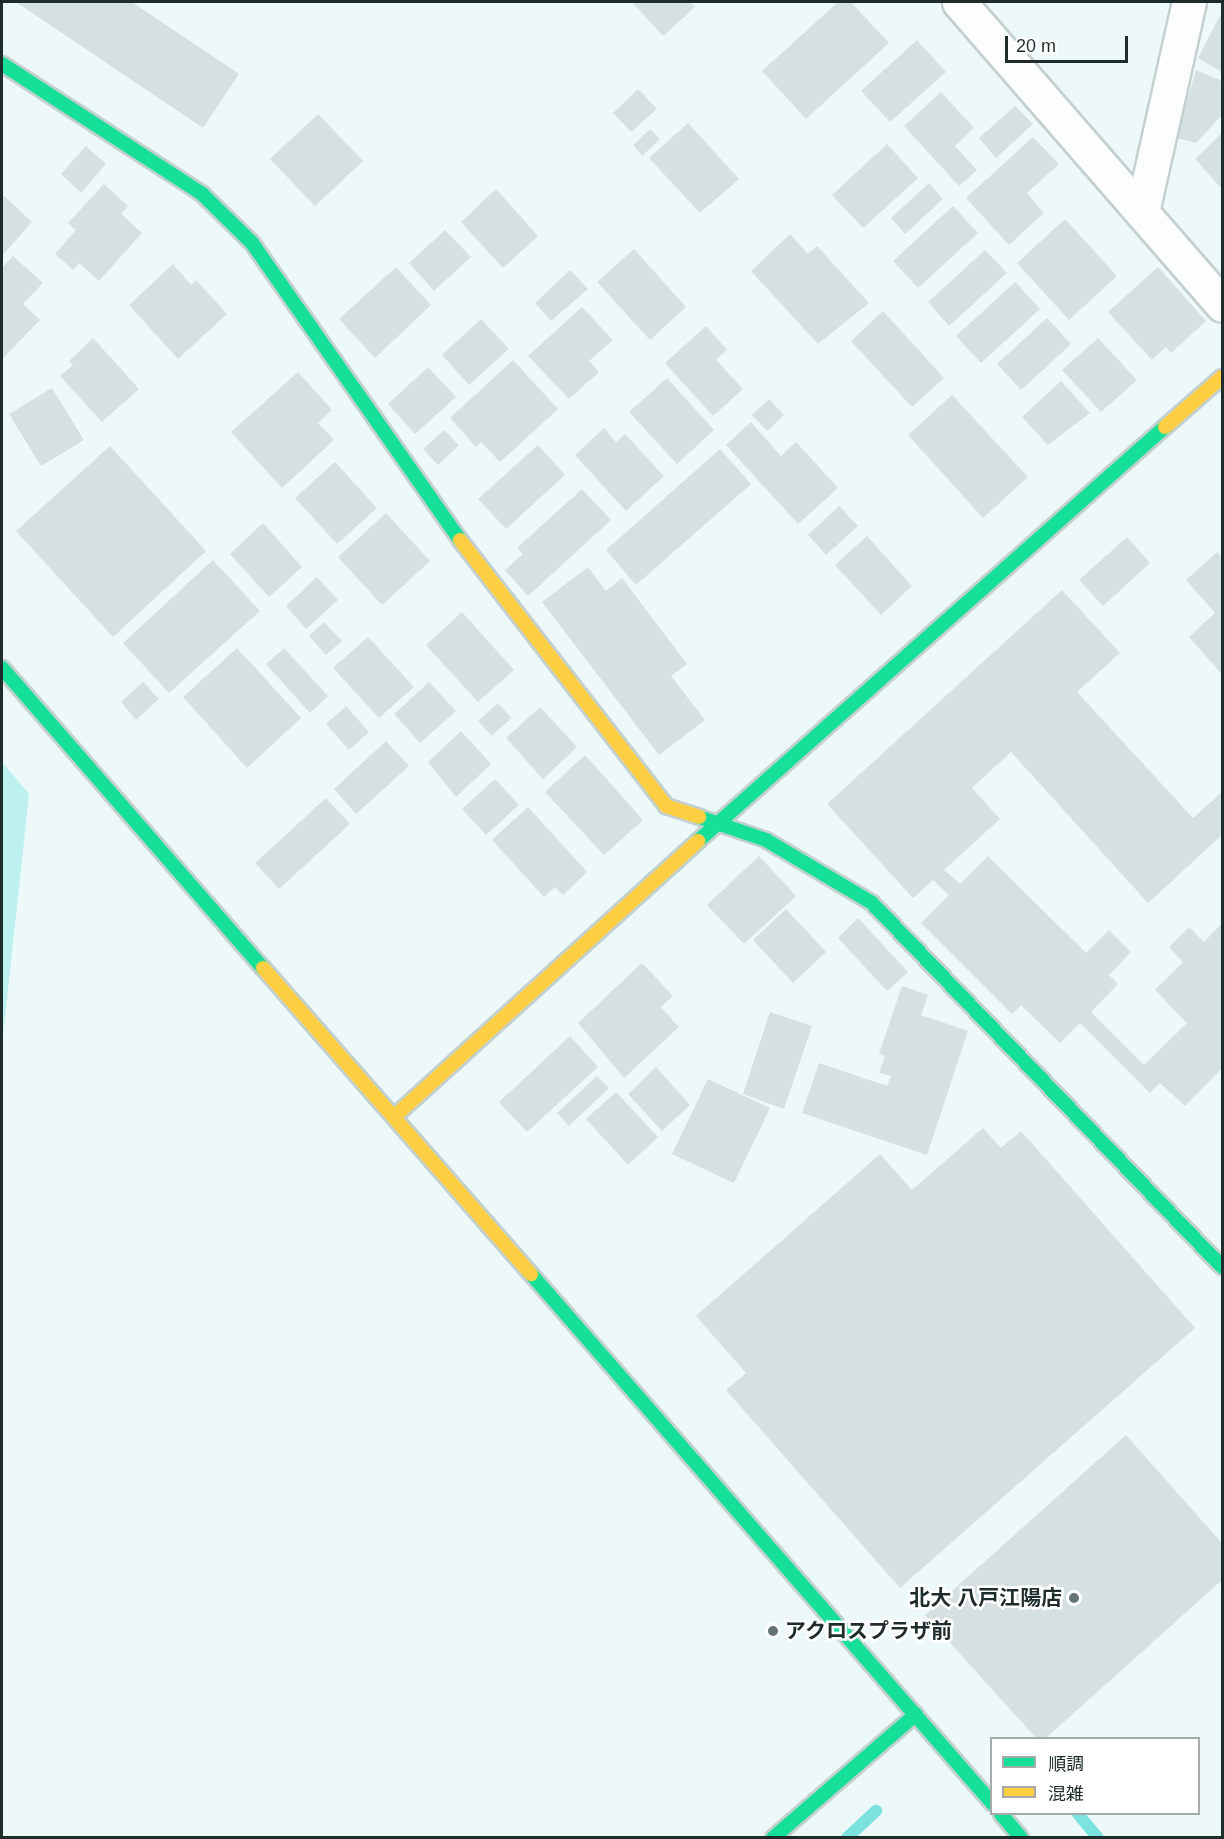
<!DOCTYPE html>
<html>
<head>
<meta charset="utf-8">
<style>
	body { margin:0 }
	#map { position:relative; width:1224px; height:1839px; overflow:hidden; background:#ecf9f8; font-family:Helvetica,"Noto Sans JP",sans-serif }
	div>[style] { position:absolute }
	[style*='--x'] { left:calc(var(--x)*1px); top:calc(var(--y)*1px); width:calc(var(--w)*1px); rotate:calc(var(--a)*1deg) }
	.green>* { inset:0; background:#bcf1f0 }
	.stream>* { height:12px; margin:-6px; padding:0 6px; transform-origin:6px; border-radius:6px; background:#7be2e0 }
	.building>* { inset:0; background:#d4e1e0 }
	.roads { filter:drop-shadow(2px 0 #c3d0cf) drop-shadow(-2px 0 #c3d0cf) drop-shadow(0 2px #c3d0cf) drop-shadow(0 -2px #c3d0cf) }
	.street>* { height:33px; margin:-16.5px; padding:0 16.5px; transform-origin:16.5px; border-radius:16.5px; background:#fcfefe }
	.fast>* { height:14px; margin:-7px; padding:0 7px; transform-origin:7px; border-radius:7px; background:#16e098 }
	.slow>* { height:14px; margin:-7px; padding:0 7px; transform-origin:7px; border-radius:7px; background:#ffcf43 }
	.dots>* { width:16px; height:16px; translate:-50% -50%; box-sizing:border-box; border:3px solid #fff; border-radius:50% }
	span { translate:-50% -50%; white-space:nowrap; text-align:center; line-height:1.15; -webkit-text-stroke:5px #fff; paint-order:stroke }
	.poi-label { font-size:21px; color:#1e2d2c; font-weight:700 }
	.right { translate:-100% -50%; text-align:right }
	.left { translate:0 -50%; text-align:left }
	.frame { position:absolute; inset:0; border:3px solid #1e2d2c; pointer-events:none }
	.legend { position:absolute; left:990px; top:1737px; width:210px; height:78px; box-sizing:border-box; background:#fff; border:2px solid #a5abab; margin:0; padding:8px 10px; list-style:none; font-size:18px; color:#1e2d2c }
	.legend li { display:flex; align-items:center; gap:12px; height:30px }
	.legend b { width:30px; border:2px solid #a5abab }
	.scale { position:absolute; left:1005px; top:36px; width:123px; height:27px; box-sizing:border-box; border:3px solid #1e2d2c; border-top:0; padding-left:8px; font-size:18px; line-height:21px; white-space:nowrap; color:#1e2d2c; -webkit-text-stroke:4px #fff; paint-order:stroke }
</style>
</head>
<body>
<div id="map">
	<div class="green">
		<i style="clip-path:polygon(2px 762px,29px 794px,2px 1045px)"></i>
	</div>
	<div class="stream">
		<i style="--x:1078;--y:1814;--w:31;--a:50"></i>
		<i style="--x:847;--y:1838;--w:40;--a:-43"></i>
	</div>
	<div class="building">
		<i style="clip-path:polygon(16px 2px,132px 2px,239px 74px,203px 128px)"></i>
		<i style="clip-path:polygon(632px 2px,690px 2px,695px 7px,663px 36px)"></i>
		<i style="clip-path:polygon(838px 2px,851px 2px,889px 43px,806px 119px,762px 71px)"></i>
		<i style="clip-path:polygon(1222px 12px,1222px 72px,1198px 58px)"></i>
		<i style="clip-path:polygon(917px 40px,946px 72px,890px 122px,861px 91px)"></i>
		<i style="clip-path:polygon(1196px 70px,1222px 81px,1222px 115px,1196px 143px,1176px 138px)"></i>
		<i style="clip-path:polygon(638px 89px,657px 109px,631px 132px,613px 113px)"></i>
		<i style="clip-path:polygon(941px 92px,974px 128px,955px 146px,977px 170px,959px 186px,904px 126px)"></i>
		<i style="clip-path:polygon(1015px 106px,1033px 124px,996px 158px,979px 138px)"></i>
		<i style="clip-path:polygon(318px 114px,363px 161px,315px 206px,270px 159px)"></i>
		<i style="clip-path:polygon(688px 123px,739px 179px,700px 213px,649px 158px)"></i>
		<i style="clip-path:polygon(650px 129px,660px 139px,642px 156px,633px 145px)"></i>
		<i style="clip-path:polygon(1222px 133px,1222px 189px,1195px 159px)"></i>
		<i style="clip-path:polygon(1033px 137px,1059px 164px,1027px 193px,1044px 213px,1009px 245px,966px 198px)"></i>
		<i style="clip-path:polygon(887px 144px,918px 178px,863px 228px,832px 195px)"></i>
		<i style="clip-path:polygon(86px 146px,106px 164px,81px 193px,61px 174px)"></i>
		<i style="clip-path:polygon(929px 183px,943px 199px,905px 234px,891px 218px)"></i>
		<i style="clip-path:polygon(104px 184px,128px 206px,121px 214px,142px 233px,99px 281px,79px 263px,73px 270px,55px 254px,76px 230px,68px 223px)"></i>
		<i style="clip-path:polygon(496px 189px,538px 236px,503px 268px,461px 222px)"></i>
		<i style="clip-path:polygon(2px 194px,32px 222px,2px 256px)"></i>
		<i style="clip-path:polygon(953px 206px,978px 233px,918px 288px,893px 261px)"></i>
		<i style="clip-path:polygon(1065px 219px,1117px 276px,1069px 320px,1017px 263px)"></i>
		<i style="clip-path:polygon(445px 230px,471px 257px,434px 291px,409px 263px)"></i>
		<i style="clip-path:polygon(790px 234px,808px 254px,817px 246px,869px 303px,818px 344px,751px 271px)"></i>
		<i style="clip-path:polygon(634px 249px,686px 307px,650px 340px,597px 282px)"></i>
		<i style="clip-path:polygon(985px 250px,1007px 273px,949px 326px,928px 302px)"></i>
		<i style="clip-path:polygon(13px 256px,43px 283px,23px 304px,40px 320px,2px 359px,2px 268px)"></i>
		<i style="clip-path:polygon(173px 264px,191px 285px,196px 280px,227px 314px,178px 359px,129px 305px)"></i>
		<i style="clip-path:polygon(396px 267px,431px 305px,375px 358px,339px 319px)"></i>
		<i style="clip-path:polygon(1158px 267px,1206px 321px,1171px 353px,1166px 347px,1152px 360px,1108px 312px)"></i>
		<i style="clip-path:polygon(570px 270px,588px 289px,551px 321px,535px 303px)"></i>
		<i style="clip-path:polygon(1015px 282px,1040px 309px,981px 363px,956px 336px)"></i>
		<i style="clip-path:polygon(582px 307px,613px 340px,589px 361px,599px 372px,569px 399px,528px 356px)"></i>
		<i style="clip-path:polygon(883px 311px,944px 378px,912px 407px,851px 341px)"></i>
		<i style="clip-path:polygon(1047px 318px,1071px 344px,1021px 390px,997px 364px)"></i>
		<i style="clip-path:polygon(481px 319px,509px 349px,469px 385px,442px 355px)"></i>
		<i style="clip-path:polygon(706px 326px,727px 350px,716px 360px,743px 389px,713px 416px,665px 363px)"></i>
		<i style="clip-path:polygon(93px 338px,139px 389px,102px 422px,60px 376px,73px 365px,69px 361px)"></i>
		<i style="clip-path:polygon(1098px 338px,1137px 380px,1101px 412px,1062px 370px)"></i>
		<i style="clip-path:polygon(513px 360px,558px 409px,500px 462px,481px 442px,476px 447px,450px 418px)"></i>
		<i style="clip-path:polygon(428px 367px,456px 397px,415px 434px,388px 404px)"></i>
		<i style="clip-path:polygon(298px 372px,332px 410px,318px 423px,334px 440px,282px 488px,231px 432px)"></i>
		<i style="clip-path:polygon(667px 378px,714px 430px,677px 464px,629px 412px)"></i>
		<i style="clip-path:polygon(1061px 381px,1090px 413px,1048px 445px,1022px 417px)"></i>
		<i style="clip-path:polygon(52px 388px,84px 440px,41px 466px,9px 414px)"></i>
		<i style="clip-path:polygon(952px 395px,1028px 477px,983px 518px,908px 435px)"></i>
		<i style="clip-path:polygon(769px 399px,784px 415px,767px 431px,752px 415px)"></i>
		<i style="clip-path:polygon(751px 422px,781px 456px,796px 442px,838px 488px,798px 524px,726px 445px)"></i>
		<i style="clip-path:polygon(604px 428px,616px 442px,625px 434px,664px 476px,626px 511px,575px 455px)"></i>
		<i style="clip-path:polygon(444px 430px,459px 445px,438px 465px,423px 449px)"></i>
		<i style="clip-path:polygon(538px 445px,565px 475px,506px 529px,478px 499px)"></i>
		<i style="clip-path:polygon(110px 446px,206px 551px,113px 637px,16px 531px)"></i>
		<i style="clip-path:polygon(720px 449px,751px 484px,636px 585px,606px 550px)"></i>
		<i style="clip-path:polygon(335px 462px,377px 508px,337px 544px,295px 498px)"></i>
		<i style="clip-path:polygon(582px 489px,611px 520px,528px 596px,505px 570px,523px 554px,517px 548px)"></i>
		<i style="clip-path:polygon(839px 506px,858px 526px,826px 555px,808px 535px)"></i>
		<i style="clip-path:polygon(386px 513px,430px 561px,382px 605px,338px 557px)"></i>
		<i style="clip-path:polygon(263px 523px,302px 567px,269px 597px,230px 554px)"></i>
		<i style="clip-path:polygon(867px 536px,912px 586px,881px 615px,835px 565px)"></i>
		<i style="clip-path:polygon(1127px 537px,1150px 563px,1103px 606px,1079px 580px)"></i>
		<i style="clip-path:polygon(1217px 552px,1222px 558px,1222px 674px,1189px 637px,1215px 613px,1186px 580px)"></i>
		<i style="clip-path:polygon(213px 560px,260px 611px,169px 693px,123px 643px)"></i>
		<i style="clip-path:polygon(588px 567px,606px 591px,622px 578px,687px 664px,671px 676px,705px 720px,659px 755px,542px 602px)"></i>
		<i style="clip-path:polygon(317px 577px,338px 600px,306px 629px,286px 606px)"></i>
		<i style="clip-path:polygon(1062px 590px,1120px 653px,1077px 692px,1193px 818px,1222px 792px,1222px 835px,1148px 903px,1011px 752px,972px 788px,1000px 819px,944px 870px,960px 884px,988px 856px,1086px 953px,1109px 930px,1131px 952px,1109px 975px,1118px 984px,1091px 1012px,1144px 1065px,1187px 1023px,1155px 990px,1183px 962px,1169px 947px,1189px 927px,1204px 942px,1222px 923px,1222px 1068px,1185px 1106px,1160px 1083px,1150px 1093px,1080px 1023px,1060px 1043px,1021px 1005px,1012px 1014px,921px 923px,949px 895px,933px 880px,913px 898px,827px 804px)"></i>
		<i style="clip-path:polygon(462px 612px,514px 670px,478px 702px,426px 645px)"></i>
		<i style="clip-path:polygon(324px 622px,342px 641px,326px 655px,309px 636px)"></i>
		<i style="clip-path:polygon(368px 637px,414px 687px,379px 718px,333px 668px)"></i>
		<i style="clip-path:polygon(237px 648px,301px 718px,247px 768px,183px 697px)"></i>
		<i style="clip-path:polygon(284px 648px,328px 696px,310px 713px,266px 664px)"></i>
		<i style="clip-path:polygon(143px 682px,159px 699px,136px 720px,121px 702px)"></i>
		<i style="clip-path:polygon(429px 682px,456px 711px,420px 743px,394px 714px)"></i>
		<i style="clip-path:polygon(498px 703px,511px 718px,492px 736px,478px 721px)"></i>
		<i style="clip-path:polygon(346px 706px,369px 732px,349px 750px,326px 724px)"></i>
		<i style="clip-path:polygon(540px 707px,577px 747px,543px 779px,506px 738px)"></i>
		<i style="clip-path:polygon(461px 731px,491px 764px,456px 797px,428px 762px)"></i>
		<i style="clip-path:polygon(386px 741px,409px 766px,356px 814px,334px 789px)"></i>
		<i style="clip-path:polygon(585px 755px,643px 820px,604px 855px,545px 792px)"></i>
		<i style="clip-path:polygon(495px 779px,519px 805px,486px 835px,462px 809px)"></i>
		<i style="clip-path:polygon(326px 798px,350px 824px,279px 889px,255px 863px)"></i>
		<i style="clip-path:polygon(528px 807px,587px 872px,563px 895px,555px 887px,544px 897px,492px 840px)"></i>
		<i style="clip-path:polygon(759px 856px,796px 896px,744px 944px,707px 905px)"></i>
		<i style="clip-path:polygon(786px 909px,826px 952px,793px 983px,753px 940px)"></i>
		<i style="clip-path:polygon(858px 918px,908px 972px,887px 991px,838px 938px)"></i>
		<i style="clip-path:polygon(642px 963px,673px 996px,661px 1007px,679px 1027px,624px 1078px,578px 1023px)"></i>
		<i style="clip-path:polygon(902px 986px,928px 995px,921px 1015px,968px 1031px,927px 1155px,802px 1113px,819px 1063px,887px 1086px,891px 1076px,879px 1073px,885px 1056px,879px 1054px)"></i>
		<i style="clip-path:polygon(770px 1012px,812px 1026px,784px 1109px,743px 1094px)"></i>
		<i style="clip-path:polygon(570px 1036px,598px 1067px,527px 1132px,499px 1102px)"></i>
		<i style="clip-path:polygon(656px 1067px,690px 1105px,662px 1131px,628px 1094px)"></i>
		<i style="clip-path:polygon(597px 1076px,609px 1088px,569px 1126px,557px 1113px)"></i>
		<i style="clip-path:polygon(708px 1079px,770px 1108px,734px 1183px,672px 1154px)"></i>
		<i style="clip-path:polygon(616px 1092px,658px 1137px,628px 1165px,586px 1119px)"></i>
		<i style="clip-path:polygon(983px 1128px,1001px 1148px,1021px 1131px,1195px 1328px,900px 1588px,726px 1390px,746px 1373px,696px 1316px,880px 1154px,912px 1190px)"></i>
		<i style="clip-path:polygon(1126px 1435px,1222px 1543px,1222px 1580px,1046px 1738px,1036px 1738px,925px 1615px)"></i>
	</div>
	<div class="roads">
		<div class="street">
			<i style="--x:959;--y:2;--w:401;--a:49"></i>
			<i style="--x:1142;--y:212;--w:215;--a:-77.4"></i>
		</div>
		<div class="fast">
			<i style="--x:2;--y:64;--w:239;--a:33"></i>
			<i style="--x:202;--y:194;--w:70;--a:44.4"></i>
			<i style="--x:252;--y:243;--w:363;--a:55"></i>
			<i style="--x:2;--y:668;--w:398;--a:49"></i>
			<i style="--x:699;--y:817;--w:71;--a:18.9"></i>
			<i style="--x:766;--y:840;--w:123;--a:30.7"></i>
			<i style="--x:872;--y:903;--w:505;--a:46.12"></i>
			<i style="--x:698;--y:841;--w:624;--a:-41.56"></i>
			<i style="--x:531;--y:1274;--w:702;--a:48.93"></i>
			<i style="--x:1001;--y:1814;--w:31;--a:50"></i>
			<i style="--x:773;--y:1838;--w:189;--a:-40.9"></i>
		</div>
		<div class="slow">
			<i style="--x:1165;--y:427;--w:76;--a:-41.3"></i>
			<i style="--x:460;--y:540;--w:336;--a:52.2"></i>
			<i style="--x:666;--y:806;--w:35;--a:18"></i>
			<i style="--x:263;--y:968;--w:407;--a:48.8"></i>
			<i style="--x:396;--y:1115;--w:408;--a:-42.2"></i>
		</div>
	</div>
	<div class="dots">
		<i style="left:1074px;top:1598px;background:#667473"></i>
		<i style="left:773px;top:1631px;background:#667473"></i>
	</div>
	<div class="poi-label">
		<span class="right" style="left:1062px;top:1598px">北大 八戸江陽店</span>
		<span class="left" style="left:785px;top:1631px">アクロスプラザ前</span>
	</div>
	<div class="frame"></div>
	<ul class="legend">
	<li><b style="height:8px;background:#16e098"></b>順調</li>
	<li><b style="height:8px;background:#ffcf43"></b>混雑</li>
	</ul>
	<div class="scale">20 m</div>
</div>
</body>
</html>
